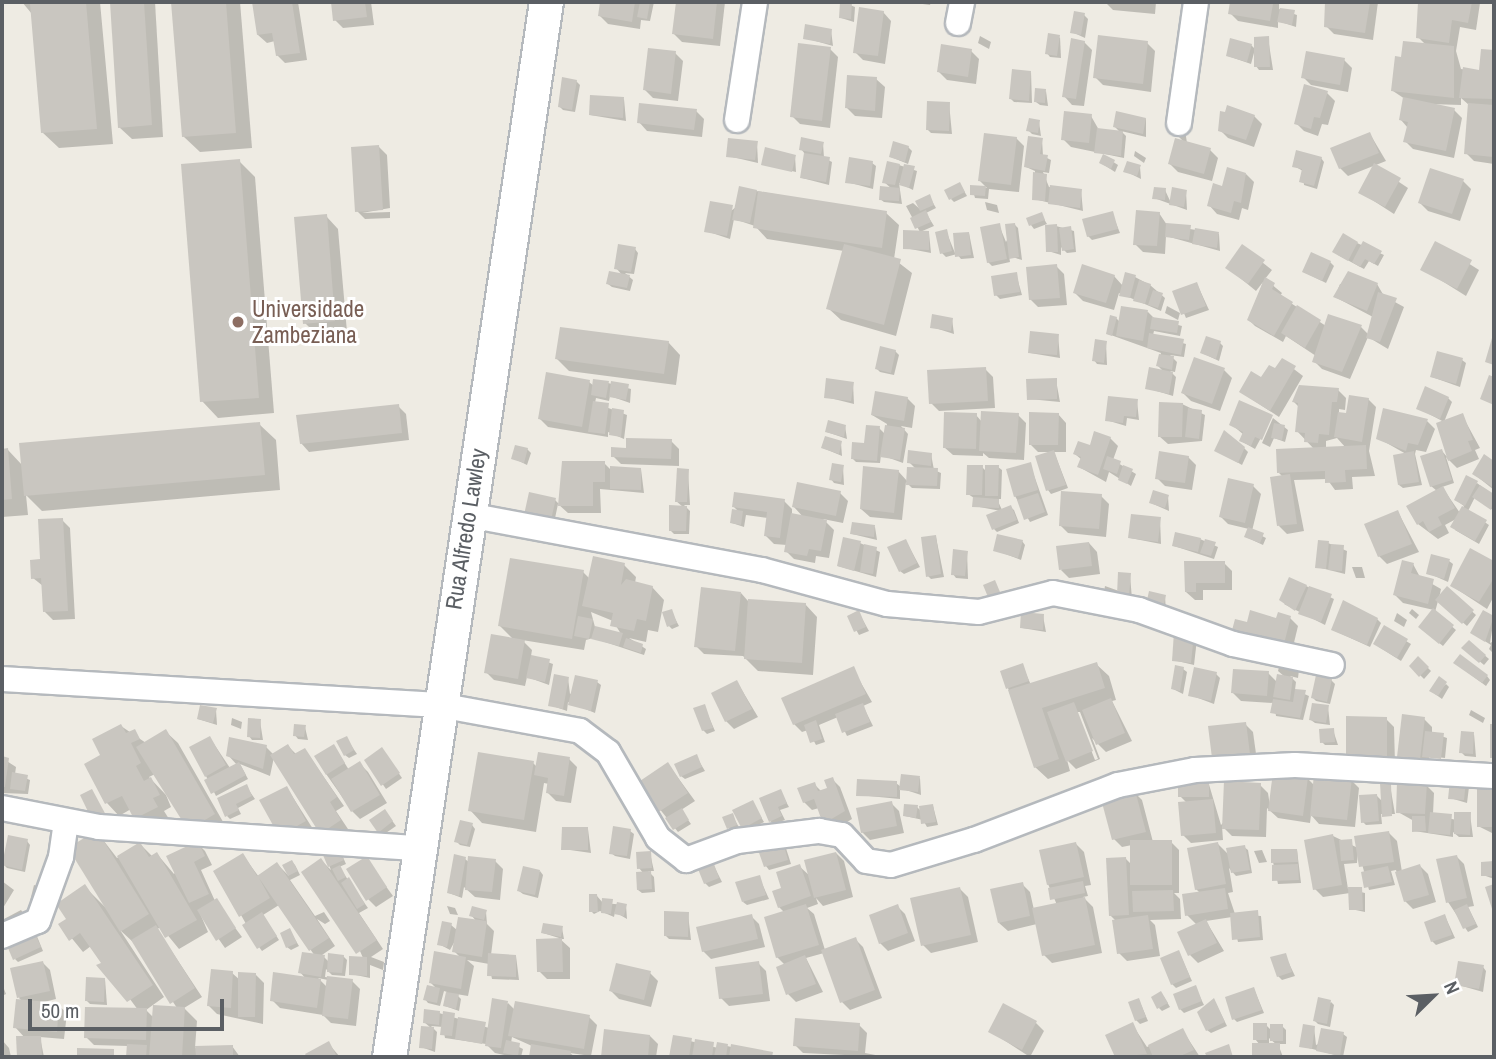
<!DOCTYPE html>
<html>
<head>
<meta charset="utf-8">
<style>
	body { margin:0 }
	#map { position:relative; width:1496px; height:1059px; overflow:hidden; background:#eeebe3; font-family:"Archivo Narrow",sans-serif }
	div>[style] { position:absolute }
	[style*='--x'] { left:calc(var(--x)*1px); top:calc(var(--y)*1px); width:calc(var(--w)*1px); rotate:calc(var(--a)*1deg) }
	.shadow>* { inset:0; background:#0003 }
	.building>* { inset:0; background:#c9c6c0 }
	.roads { filter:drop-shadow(2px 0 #b5b9bd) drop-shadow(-2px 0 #b5b9bd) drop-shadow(0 2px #b5b9bd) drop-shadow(0 -2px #b5b9bd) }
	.street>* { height:24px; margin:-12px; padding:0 12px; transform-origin:12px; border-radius:12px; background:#fff }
	.secondary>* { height:33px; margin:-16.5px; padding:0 16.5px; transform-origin:16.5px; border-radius:16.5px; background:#fff }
	.dots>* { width:19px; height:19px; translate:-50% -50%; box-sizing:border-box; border:4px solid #fff; border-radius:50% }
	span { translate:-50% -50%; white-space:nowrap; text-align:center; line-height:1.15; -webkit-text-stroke:6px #fff; paint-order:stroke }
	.education-label { font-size:23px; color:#785e54 }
	.left { translate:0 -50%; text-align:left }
	.street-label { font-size:23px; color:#5b5f64 }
	.frame { position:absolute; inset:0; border:4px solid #5b5f64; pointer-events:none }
	.north { position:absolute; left:1398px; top:961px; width:70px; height:70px; -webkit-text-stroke:5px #fff; paint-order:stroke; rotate:66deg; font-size:19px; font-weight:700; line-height:28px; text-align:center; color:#5b5f64 }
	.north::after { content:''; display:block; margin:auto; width:24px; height:32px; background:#5b5f64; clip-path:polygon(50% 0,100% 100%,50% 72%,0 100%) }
	.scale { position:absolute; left:28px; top:999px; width:196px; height:32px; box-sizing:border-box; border:4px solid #5b5f64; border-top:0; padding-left:9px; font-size:21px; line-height:24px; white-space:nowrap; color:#5b5f64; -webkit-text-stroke:5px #fff; paint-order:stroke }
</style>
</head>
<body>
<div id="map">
	<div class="shadow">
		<i style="clip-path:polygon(22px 2px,100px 2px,113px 144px,59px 148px,42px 132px,32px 14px)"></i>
		<i style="clip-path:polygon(111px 2px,155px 2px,163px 137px,132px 139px,119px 127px)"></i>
		<i style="clip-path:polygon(173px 2px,240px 2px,252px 148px,200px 152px,183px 136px)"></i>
		<i style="clip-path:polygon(254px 2px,298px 2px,307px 60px,285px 63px,277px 55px,275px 41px,267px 43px,258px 35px)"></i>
		<i style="clip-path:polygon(333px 2px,371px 2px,374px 25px,343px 28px,335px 20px)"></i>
		<i style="clip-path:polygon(602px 2px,654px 2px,650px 21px,641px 20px,640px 29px,608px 24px,600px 16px)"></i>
		<i style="clip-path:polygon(678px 2px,725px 2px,720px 46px,682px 42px,674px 34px)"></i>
		<i style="clip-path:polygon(842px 2px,855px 7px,854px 22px,841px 18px)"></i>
		<i style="clip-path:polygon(908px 2px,931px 2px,930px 5px)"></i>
		<i style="clip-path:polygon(1105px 2px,1156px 2px,1155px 14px,1113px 10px)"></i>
		<i style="clip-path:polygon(1230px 2px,1279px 2px,1279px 9px,1297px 15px,1296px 27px,1278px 21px,1278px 28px,1238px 21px,1230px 13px)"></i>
		<i style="clip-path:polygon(1328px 2px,1378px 2px,1373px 40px,1334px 34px,1326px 26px)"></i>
		<i style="clip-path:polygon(1421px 2px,1480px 3px,1476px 30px,1460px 27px,1456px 51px,1461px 69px,1480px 72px,1483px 51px,1494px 52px,1494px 164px,1474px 161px,1466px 153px,1469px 105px,1461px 98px,1461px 105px,1429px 104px,1454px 110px,1462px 118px,1454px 158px,1413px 149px,1405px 141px,1408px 128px,1401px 120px,1405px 99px,1393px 91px,1403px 59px,1426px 45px,1418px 37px)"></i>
		<i style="clip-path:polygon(883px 12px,891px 21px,885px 64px,863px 60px,855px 52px)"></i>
		<i style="clip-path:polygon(1084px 15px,1088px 19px,1085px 38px,1072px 32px)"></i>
		<i style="clip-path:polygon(831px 30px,833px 46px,805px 38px)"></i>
		<i style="clip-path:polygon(980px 36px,991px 42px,989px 49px,978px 43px)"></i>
		<i style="clip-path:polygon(1060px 37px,1061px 58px,1050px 57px,1047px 53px)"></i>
		<i style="clip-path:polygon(1268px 38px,1273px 70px,1259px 70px,1256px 66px)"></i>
		<i style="clip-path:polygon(1084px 42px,1092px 50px,1084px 106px,1072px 105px,1064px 96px)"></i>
		<i style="clip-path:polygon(1147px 43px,1155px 51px,1151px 92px,1103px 85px,1095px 77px)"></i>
		<i style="clip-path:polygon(1251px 45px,1255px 49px,1251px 64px,1228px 56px)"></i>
		<i style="clip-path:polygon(830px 49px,838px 57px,830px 128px,800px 124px,792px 116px)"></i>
		<i style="clip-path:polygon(971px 51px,979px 59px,976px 84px,947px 80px,939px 72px)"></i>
		<i style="clip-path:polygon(675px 53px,683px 61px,678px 101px,653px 98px,645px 90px)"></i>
		<i style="clip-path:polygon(1344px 60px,1352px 68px,1348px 92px,1311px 85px,1303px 77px)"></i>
		<i style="clip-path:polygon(1031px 72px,1032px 103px,1014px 102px,1011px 99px)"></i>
		<i style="clip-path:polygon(876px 79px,885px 87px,882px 118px,855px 116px,847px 108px)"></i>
		<i style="clip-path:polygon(576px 81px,580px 85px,575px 112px,563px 110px,560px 107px)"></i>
		<i style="clip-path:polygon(1046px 91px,1048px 106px,1040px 105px,1036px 102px)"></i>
		<i style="clip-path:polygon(1327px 93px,1335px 101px,1328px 125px,1322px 124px,1318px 136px,1304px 131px,1296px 123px)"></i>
		<i style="clip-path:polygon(624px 99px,626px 121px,590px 115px)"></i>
		<i style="clip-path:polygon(949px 103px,952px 134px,931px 133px,927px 129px)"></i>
		<i style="clip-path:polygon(696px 111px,704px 119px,702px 137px,647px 131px,639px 122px)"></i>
		<i style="clip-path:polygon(1091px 116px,1099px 130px,1120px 132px,1115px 127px,1146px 119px,1146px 137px,1121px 131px,1126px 136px,1124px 158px,1071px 147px,1063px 139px)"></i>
		<i style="clip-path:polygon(1254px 116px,1262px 124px,1254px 147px,1228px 138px,1220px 130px)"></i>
		<i style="clip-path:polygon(1039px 122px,1041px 136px,1032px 134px,1028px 130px)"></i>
		<i style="clip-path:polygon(1185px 130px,1187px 143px,1210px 150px,1218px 158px,1212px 181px,1178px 172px,1170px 164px,1185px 143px,1177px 135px)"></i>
		<i style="clip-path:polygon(1370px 134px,1386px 161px,1348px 176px,1340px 168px)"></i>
		<i style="clip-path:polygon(1016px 138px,1024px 146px,1019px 192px,989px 189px,988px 199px,975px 198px,972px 187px,987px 188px,980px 181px)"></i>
		<i style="clip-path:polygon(1042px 139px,1043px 156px,1051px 160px,1049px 173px,1043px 172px,1049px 187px,1081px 190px,1083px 211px,1034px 199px,1035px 171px,1026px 167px)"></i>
		<i style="clip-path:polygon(757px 143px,758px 163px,728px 156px)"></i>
		<i style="clip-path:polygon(823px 143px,824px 158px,832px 162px,829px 185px,802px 178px,805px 154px,801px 149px)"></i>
		<i style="clip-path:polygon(379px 147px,387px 155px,390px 208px,362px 213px,390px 212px,390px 218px,365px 219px,357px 211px)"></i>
		<i style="clip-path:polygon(908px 147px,912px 151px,908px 164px,891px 157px)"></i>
		<i style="clip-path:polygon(1135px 151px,1146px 158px,1144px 163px,1134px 156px)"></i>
		<i style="clip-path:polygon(795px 156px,796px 172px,763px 164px)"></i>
		<i style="clip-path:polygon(1104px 156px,1118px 165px,1115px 172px,1101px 163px)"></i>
		<i style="clip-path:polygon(1321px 158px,1324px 162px,1317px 189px,1304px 185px,1303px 171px,1294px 166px)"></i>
		<i style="clip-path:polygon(239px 161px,255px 177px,274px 413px,218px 418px,202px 401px)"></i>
		<i style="clip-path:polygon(872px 163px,876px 166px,873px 189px,847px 182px)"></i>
		<i style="clip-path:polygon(899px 165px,917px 171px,913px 190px,899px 183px,902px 204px,884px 202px,880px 199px,892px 189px,884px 182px)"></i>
		<i style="clip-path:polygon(1375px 166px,1408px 188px,1394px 214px,1360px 192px)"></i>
		<i style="clip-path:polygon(1140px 167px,1141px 179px,1125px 171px)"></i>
		<i style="clip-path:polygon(1246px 174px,1254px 182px,1248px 210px,1242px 208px,1239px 220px,1217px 214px,1209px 205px,1223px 188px)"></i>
		<i style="clip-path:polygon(1463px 181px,1471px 189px,1460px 221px,1428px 211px,1420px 203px)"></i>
		<i style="clip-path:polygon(960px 184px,967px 196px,954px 202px,951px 199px)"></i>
		<i style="clip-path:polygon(1165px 190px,1171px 203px,1186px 191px,1187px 210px,1154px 198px)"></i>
		<i style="clip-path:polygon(756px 191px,886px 213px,899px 225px,894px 259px,912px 273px,896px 336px,841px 320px,828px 308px,844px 251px,767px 239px,755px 226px,734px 219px,730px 239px,706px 231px)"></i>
		<i style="clip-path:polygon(929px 196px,936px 208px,926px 213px,934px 226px,920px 232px,906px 206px,913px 203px,921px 210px)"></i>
		<i style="clip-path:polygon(985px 202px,997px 205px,999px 213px,987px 210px)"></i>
		<i style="clip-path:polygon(1112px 213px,1120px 233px,1092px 240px,1088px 236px)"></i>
		<i style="clip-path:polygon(1159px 213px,1167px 225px,1219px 234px,1220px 251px,1166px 236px,1165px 254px,1143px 252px,1135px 244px)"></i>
		<i style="clip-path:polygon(1041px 214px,1047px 224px,1034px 229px,1031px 225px)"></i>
		<i style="clip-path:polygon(326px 216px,338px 229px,347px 332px,317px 335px,305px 323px)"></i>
		<i style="clip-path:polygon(999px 225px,1006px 242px,1015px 225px,1018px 228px,1022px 260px,1009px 256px,1010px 262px,992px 266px,988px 262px)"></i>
		<i style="clip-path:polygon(1056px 226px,1074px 231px,1076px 252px,1067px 253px,1061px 247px,1061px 255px,1048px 251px)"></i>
		<i style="clip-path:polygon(946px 231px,955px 253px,969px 233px,974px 258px,961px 259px,957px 254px,946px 257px,942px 253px)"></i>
		<i style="clip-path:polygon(929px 233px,931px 253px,905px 248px)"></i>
		<i style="clip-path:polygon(1357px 243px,1384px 255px,1378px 266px,1369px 261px,1364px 269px,1338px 255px)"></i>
		<i style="clip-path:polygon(1436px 243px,1479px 270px,1466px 296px,1423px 269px)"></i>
		<i style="clip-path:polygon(1243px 247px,1272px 270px,1265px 279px,1282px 293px,1280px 296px,1326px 326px,1361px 327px,1368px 334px,1373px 317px,1335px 297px,1340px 284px,1377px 284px,1384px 296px,1404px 307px,1388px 349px,1368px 337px,1350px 379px,1322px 369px,1314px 361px,1316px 356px,1286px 336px,1283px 342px,1255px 326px,1249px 320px,1263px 282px,1256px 291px,1228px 268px)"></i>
		<i style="clip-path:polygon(635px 249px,638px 253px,634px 274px,625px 273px,633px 280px,630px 291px,612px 287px,608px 284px,623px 276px,616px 268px)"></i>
		<i style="clip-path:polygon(1330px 262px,1334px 266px,1326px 283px,1304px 272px)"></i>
		<i style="clip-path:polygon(1056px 266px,1064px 274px,1067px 305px,1038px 307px,1030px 299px)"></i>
		<i style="clip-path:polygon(1016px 274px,1022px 295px,1000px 299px,996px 295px)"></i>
		<i style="clip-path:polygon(1114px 276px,1123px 286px,1135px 277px,1150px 285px,1165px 298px,1161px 311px,1119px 293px,1114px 310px,1083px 301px,1075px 293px)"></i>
		<i style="clip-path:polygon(1197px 284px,1209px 310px,1186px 318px,1175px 292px)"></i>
		<i style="clip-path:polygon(1167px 306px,1180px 313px,1178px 320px,1165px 313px)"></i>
		<i style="clip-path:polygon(1148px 312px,1155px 319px,1182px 326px,1180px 336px,1154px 331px,1153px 335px,1186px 344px,1184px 357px,1170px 355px,1177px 362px,1175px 372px,1170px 371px,1176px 377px,1173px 396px,1147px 388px,1164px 372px,1158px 366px,1161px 353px,1108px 334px,1116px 318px,1120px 322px)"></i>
		<i style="clip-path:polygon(952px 319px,954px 334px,932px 327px)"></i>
		<i style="clip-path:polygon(1058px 335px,1060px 358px,1030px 353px)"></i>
		<i style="clip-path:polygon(668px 342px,680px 355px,676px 385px,569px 371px,557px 359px)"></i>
		<i style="clip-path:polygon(1106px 343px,1107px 365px,1097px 364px,1094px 360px)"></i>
		<i style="clip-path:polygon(1220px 343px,1223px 346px,1219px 361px,1202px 353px)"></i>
		<i style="clip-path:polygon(895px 351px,899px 355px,894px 375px,880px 372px,877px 369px)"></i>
		<i style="clip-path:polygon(1282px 360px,1303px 376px,1279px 417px,1241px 392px,1276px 371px)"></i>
		<i style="clip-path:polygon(1462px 360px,1466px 363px,1460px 387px,1432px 377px)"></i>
		<i style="clip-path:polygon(985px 369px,993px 377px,995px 408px,939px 411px,931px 403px)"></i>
		<i style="clip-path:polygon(1224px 370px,1232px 378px,1220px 411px,1191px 401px,1183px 393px)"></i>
		<i style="clip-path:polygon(1056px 380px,1060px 402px,1029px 399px)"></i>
		<i style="clip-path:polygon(589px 382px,594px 386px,608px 383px,631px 389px,630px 403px,610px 396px,609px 401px,596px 398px,595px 403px,627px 415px,624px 439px,608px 432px,608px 437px,548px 427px,540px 419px)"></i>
		<i style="clip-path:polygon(853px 383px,854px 404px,826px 397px)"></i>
		<i style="clip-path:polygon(evenodd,1338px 390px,1346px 398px,1345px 410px,1339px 409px,1339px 414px,1348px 415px,1368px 399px,1376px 407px,1369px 451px,1375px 476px,1352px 477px,1353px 489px,1335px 490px,1327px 479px,1294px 480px,1304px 531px,1287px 534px,1279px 526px,1283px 477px,1279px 473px,1314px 449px,1297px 431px,1299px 407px,1294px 402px,1338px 390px,1337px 438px,1346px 448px,1326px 449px,1326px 441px,1337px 438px)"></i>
		<i style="clip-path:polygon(907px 398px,915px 406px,912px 428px,901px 426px,908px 434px,903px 463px,881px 455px,880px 463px,856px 462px,852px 458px,879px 428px,885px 434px,887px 424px,872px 415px)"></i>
		<i style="clip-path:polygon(1448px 398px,1452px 402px,1444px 422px,1418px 408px)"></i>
		<i style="clip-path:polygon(1137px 401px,1139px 420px,1127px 418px,1126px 426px,1106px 420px)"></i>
		<i style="clip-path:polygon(1182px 404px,1205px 415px,1202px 441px,1168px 444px,1159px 436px)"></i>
		<i style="clip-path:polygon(398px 406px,406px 414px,409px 440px,309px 452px,301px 443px)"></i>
		<i style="clip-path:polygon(1058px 414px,1066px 423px,1066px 452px,1054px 452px,1068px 488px,1051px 494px,1048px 490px,1052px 452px,1038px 452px,1030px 444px)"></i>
		<i style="clip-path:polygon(976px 415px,982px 422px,1018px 415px,1026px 423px,1024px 460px,989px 458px,983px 453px,983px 456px,953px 455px,944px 447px)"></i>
		<i style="clip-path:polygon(1462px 415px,1480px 448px,1475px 450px,1479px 459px,1457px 468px,1446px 457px,1454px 483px,1442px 487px,1460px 513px,1464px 506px,1456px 500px,1477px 483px,1494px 496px,1494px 511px,1475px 497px,1468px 511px,1489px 525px,1479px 544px,1455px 530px,1456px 519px,1445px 525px,1449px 533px,1438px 539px,1418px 524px,1437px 491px,1431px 486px,1442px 451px,1448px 458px)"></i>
		<i style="clip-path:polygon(1272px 417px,1255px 449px,1241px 441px,1244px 435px,1231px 424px)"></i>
		<i style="clip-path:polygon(1273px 418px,1288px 430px,1285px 442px,1274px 438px,1270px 447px,1262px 443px)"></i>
		<i style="clip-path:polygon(1427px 421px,1435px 429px,1426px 452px,1416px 450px,1415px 454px,1422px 485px,1403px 488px,1399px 485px,1406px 454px,1378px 438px)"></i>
		<i style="clip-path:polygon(259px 424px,276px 440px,280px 490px,42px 511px,26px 495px,28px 515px,2px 517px,2px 451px,8px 450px,23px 466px)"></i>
		<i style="clip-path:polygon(845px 426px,847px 439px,827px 432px)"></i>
		<i style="clip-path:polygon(1110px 438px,1118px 446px,1113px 460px,1136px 474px,1131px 486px,1109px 472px,1106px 482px,1079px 467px,1082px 460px,1075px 454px)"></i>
		<i style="clip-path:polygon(671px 441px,679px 449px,679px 466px,621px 464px,613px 456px)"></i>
		<i style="clip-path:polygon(841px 443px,842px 456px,823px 448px)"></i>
		<i style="clip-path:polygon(1244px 448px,1248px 452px,1242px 465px,1216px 450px)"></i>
		<i style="clip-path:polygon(527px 449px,531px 453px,527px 465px,513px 458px)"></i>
		<i style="clip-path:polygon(931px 454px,934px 470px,941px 473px,940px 489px,912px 488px,906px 482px,902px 520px,870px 517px,861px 509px,898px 471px,908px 482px,916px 469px,909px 462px)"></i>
		<i style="clip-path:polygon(1188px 457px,1196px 465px,1192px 490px,1165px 486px,1157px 478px)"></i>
		<i style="clip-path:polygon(1484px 457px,1494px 463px,1494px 490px,1474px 474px)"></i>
		<i style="clip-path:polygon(604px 463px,612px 471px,641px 469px,644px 493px,600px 489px,601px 513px,568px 513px,558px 504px,554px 523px,529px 518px,555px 500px,560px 505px)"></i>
		<i style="clip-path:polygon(1030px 464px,1048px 515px,1030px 522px,1015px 496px)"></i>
		<i style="clip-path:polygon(843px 467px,844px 485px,834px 483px,831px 479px)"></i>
		<i style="clip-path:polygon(982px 467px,987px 472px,998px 467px,1002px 470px,1001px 499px,997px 499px,1002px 510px,1010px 507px,1014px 510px,1019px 523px,997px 532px,994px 529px,1001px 511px,974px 506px,974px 498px,968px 494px)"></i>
		<i style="clip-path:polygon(688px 471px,690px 505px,684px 505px,690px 511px,689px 534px,674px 534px,670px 530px,683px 507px,676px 501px)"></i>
		<i style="clip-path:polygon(1253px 486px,1261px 494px,1252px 531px,1266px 538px,1263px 545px,1246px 537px,1249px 529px,1228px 524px,1220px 516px)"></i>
		<i style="clip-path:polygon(840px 493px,848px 501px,843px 523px,823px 519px,834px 530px,829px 558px,816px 556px,815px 563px,794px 559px,786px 551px,787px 545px,774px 544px,766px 536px,768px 518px,746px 515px,744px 527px,732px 523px,739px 512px,734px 507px,784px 501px,792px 509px,792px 515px,804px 518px,794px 507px)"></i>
		<i style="clip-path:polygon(1101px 496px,1109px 504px,1106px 537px,1068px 533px,1060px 525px)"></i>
		<i style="clip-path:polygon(1168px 496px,1169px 511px,1151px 503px)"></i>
		<i style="clip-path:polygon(1398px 512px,1419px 552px,1387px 564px,1379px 556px)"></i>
		<i style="clip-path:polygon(1160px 519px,1161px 544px,1130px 538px)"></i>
		<i style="clip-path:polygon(62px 520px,70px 528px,75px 619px,53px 620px,45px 612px,43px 586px,33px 578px)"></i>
		<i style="clip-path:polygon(875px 527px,877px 540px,852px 534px)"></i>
		<i style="clip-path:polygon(936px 537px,944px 577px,931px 579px,928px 576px)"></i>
		<i style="clip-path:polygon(1200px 539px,1218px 547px,1214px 559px,1174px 546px)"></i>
		<i style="clip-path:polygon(906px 541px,920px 567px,904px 574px,900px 571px)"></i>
		<i style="clip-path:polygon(1022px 541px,1025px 545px,1021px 560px,995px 550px)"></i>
		<i style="clip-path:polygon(860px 543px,880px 552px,876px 577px,838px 566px)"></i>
		<i style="clip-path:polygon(1089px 543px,1097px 552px,1100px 574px,1069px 578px,1061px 570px)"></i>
		<i style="clip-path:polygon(1328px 543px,1347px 551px,1345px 574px,1317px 567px)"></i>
		<i style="clip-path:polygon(1471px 551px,1494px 563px,1494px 596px,1487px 609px,1452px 586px)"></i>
		<i style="clip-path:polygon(967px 552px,968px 579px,956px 578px,953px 574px)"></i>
		<i style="clip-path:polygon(1449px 561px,1453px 564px,1448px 582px,1428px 573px)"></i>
		<i style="clip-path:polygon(1186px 563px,1224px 563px,1232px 571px,1232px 590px,1203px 590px,1203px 600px,1195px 600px,1186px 592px)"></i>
		<i style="clip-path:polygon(1413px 564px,1420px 577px,1441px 589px,1439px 598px,1447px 589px,1476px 615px,1467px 626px,1438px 601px,1435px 612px,1456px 630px,1443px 646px,1424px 631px,1434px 610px,1403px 603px,1395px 595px)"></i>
		<i style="clip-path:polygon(evenodd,624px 565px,636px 577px,635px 583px,652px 587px,664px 600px,658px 632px,648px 630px,646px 642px,629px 638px,646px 649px,644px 655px,593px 638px,586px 640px,584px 650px,522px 640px,532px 650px,531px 656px,553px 664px,549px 685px,527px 677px,525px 686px,494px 680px,486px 672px,514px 640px,500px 626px,583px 572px,590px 579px,624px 565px,591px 612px,613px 621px,621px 634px,595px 627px,591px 612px)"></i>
		<i style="clip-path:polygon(1352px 567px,1362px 567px,1365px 578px,1356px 578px)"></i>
		<i style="clip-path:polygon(1130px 575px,1132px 599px,1103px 598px,1105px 586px,1119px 591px)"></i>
		<i style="clip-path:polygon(1306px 586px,1334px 599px,1325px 625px,1284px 604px)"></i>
		<i style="clip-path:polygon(741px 593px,748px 601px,805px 604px,817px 617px,813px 675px,758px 671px,743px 656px,704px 654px,696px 646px)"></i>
		<i style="clip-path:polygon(1165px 596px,1166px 612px,1151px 608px)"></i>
		<i style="clip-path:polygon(1412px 609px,1419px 615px,1416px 619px,1409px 613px)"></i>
		<i style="clip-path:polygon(671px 611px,679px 626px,672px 629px,669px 626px)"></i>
		<i style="clip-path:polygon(1484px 612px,1494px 618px,1490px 643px,1494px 641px,1494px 654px,1489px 649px,1491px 645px,1472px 633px)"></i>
		<i style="clip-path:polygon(859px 613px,869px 631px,859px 635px,849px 617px)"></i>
		<i style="clip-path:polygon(1397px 613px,1407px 620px,1404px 627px,1394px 621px)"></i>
		<i style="clip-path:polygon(1043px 616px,1046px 632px,1022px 628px)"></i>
		<i style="clip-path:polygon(1290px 618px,1298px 626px,1292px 651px,1233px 634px,1248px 625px)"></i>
		<i style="clip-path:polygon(1377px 619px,1381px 623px,1370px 647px,1333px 630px)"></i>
		<i style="clip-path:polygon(1384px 628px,1411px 644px,1401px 661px,1379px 647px)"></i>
		<i style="clip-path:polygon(1175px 634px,1197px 639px,1194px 665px,1173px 660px)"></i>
		<i style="clip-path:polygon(1469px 642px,1489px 659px,1484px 665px,1464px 648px)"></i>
		<i style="clip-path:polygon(1418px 658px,1431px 671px,1424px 679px,1411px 666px)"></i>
		<i style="clip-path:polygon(1280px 663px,1299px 670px,1298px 678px,1290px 676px,1296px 682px,1295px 690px,1309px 696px,1303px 720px,1276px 716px,1274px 703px,1241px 701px,1233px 693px,1268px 673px,1277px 682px,1285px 677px,1278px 671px)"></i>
		<i style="clip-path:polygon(evenodd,1096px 664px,1109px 676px,1116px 700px,1112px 701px,1132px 741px,1106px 752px,1092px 738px,1100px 759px,1076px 769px,1067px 760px,1070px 771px,1048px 779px,1035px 767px,1008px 688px,1022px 665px,1031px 685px,1096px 664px,1076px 712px,1080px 712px,1098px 759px,1095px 760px,1076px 712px)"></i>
		<i style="clip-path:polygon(1459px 666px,1487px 676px,1490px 680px,1486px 686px)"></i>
		<i style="clip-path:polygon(853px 669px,872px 702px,863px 706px,873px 726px,847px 736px,838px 717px,819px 725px,825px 742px,816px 745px,808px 730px,802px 732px,794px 724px)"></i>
		<i style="clip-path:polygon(1183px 669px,1187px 672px,1183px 694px,1173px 689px)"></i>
		<i style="clip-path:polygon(1216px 674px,1220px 678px,1214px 704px,1190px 695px)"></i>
		<i style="clip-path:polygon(568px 678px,570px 694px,597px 682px,601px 685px,595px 713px,568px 702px,567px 711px,550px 705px)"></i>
		<i style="clip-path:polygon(1331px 680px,1335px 684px,1330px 704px,1316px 701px,1313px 698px)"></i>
		<i style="clip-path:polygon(737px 682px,758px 717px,734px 729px,726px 721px)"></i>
		<i style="clip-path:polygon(1446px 684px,1449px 687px,1442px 699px,1435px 694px)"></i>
		<i style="clip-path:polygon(704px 706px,715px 731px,707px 734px,703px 730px)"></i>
		<i style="clip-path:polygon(1328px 707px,1330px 725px,1315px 723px,1311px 720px)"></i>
		<i style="clip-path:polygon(216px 710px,217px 725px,198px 719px)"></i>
		<i style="clip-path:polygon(1471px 710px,1485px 718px,1483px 723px,1469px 715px)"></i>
		<i style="clip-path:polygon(232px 718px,242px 722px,241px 729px,231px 725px)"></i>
		<i style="clip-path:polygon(1386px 719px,1394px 727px,1395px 764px,1356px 764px)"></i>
		<i style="clip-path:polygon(1424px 719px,1432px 727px,1432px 733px,1447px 738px,1445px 758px,1429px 756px,1429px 760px,1444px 761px,1407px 764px,1399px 756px)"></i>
		<i style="clip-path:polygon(260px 721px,263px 740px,252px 740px,249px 736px)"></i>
		<i style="clip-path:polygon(1245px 724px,1253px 732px,1257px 761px,1222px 766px)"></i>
		<i style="clip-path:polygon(121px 726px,146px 743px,165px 731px,178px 743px,226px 827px,202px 842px,155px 774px,149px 777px,166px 795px,171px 807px,164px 811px,169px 819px,147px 830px,131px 809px,119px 816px,107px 803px,87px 764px,102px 756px)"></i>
		<i style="clip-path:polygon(305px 727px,308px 740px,298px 739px,295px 735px)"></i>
		<i style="clip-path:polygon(1333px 730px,1338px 745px,1325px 745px,1322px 742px)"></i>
		<i style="clip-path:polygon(1474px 734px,1476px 757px,1465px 756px,1461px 752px)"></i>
		<i style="clip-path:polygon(210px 738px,230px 768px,237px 765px,228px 755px,266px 747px,274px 755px,288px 746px,297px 755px,305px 750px,344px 806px,336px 811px,348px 829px,329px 841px,274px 757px,270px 776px,240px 764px,248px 779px,216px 796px,206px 776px)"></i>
		<i style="clip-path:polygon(346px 738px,357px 754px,349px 758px,345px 755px)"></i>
		<i style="clip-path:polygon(334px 746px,349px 770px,360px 764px,368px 772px,387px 803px,360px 819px,352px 811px,324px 771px)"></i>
		<i style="clip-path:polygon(385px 753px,402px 778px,386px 789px,366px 760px)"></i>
		<i style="clip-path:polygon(696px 756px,705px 771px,685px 779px,681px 776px)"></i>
		<i style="clip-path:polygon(2px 758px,16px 767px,15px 774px,30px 780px,28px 794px,2px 793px)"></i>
		<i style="clip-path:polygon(569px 759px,577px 767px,571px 803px,556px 801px,548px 793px,549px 784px,544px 783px,536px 832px,482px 823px,470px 810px,533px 763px,537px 767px)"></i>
		<i style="clip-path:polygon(668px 764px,695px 801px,681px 810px,691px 824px,678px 832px,639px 783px)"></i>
		<i style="clip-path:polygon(920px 778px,921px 795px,900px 788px,900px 799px,858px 795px,896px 783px,901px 787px)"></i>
		<i style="clip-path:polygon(1307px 778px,1315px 786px,1351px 780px,1359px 788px,1355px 827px,1319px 824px,1311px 815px,1310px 823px,1278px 818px,1267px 808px,1266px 837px,1232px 836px,1222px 826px,1223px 840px,1191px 843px,1183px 835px,1187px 803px,1180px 796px,1208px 781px,1221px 825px,1260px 785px,1268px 793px,1270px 806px)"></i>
		<i style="clip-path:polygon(832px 779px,840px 787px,852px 819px,832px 831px,819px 808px,812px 810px,804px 802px,814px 784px,822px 792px,830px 789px)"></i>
		<i style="clip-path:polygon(1452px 782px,1469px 787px,1467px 803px,1450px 798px)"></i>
		<i style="clip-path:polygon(1390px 785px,1395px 814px,1381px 814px,1382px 824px,1366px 825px,1363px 822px,1377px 796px,1383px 802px)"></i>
		<i style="clip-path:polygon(1426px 785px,1434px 793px,1433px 814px,1456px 820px,1470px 814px,1473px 837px,1459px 837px,1453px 832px,1453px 837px,1414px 831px,1414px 821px,1398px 812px)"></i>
		<i style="clip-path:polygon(246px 786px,255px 799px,238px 808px,241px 814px,230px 819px,227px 816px)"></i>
		<i style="clip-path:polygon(287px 788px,313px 829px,288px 843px)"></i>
		<i style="clip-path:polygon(1479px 788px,1494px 789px,1494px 834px,1478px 826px)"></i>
		<i style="clip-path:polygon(780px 791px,789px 807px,780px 810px,785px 820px,774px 824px,770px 821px)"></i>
		<i style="clip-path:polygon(1134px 792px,1142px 800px,1153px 842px,1171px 842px,1179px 850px,1179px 893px,1174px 893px,1180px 899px,1181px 919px,1150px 920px,1155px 925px,1160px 956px,1127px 961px,1119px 953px,1116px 921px,1110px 915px,1126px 859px,1132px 865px,1132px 845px,1122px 847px,1114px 839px)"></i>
		<i style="clip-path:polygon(752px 802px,764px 822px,747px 831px,743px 828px)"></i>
		<i style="clip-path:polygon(891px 803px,899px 811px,904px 833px,870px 840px,862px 832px)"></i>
		<i style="clip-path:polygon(933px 806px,938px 825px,927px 827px,923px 820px,905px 816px,917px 807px,921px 811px)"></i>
		<i style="clip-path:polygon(388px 815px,396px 826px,383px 835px,379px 832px)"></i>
		<i style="clip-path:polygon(732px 815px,740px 829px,732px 831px,729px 828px)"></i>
		<i style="clip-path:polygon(472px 825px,475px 829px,470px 847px,460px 845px,456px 841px)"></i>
		<i style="clip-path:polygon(588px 829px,591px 853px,563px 849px)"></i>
		<i style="clip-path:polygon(630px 831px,634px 834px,630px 859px,615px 856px,611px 853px)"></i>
		<i style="clip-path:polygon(evenodd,97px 832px,117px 858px,140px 844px,153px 857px,157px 854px,174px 874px,197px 843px,205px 851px,212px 865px,201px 870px,215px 901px,242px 937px,225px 948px,199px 911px,208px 932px,179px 949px,161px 927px,157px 929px,202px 997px,184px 1008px,197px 1021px,195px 1048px,232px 1046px,240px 1057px,127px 1057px,128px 1046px,94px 1045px,86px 1037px,138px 1010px,91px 946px,83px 952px,61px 925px,69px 919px,85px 887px,109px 911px,97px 832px,120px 930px,134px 943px,177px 1008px,153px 1017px,146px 1010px,164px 997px,120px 930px)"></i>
		<i style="clip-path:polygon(1389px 833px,1397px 841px,1402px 872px,1420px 866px,1428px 874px,1436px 902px,1413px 909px,1405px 901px,1396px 870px,1391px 871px,1395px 885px,1369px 890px,1358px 849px,1357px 863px,1344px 864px,1348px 889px,1365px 893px,1365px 912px,1351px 909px,1350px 893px,1323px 897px,1315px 889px,1333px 836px,1358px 848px)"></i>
		<i style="clip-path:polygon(27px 841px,30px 845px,25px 872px,7px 868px,4px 865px)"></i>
		<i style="clip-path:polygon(1076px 844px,1084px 852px,1091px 885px,1085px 886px,1088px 896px,1083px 897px,1093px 907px,1102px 953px,1052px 963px,1044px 955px,1037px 924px,1008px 931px,999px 923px,1022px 884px,1030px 892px,1034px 910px,1057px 905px,1048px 884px)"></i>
		<i style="clip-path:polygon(1218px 844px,1230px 856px,1244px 847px,1248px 850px,1252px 873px,1236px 876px,1229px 868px,1233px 892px,1228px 893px,1235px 914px,1261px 916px,1263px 940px,1238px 942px,1232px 917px,1206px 921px,1224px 951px,1198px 963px,1190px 955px,1197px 925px,1187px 915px,1200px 893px,1196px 889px)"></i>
		<i style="clip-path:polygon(785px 845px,791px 864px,769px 870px,766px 866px)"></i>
		<i style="clip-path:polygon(1262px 850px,1267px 862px,1259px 863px,1254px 851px)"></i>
		<i style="clip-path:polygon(1297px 850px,1301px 883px,1278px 884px,1273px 862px)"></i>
		<i style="clip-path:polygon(650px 853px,654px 871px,648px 871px,654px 877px,655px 892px,642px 893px,638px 890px,644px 874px,639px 868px)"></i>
		<i style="clip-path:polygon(836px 853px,844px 861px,853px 897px,823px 906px,816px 898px,818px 904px,807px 908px,814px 914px,825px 950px,855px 939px,863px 947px,882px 998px,850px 1010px,842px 1002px,824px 953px,806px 958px,823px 992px,796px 1002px,788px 994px,785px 965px,777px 957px,785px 913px,779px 907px,784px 889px,799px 866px,810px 876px)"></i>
		<i style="clip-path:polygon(evenodd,243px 855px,259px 877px,277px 864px,289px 876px,284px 866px,292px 862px,295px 865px,300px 875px,290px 880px,315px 916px,324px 912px,330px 921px,325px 924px,317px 919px,335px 946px,322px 955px,329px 962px,343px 956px,347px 960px,345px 976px,332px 975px,326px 969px,325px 977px,352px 981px,360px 989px,356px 1026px,331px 1023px,323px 1015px,280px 1008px,272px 1000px,306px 979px,300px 972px,315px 956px,279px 905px,263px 915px,279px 940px,262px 951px,259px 947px,241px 915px,243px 855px,318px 978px,328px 980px,327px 987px,318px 978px)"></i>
		<i style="clip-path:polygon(342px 855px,346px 864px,339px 867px,368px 908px,359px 913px,383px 949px,371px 957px,384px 962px,383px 970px,370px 965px,370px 978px,351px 974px,363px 958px,321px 860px,331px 870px,325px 856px)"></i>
		<i style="clip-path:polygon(1456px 856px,1464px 864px,1474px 906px,1468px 907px,1478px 927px,1468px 932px,1448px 902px)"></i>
		<i style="clip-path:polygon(366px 859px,393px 896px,376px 907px,368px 899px)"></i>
		<i style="clip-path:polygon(465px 859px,470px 863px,495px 861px,503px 869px,500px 900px,475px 897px,464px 887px,462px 898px,449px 893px)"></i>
		<i style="clip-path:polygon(1482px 863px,1494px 863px,1494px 879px,1483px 875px)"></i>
		<i style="clip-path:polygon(714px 866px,722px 882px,709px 887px,705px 883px)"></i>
		<i style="clip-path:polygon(540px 871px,543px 875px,538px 898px,523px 894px,519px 891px)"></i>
		<i style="clip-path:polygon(2px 873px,2px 881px,14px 890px,3px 908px,2px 907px)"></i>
		<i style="clip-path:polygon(759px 877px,769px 899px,747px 905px,743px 902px)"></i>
		<i style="clip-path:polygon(34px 885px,42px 887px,34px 905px,30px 901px)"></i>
		<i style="clip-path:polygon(960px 889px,968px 897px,978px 942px,931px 953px,923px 945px)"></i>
		<i style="clip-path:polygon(597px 896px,603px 903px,626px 905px,627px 919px,615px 912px,614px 917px,600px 911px,594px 914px,591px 911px)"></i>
		<i style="clip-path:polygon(447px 906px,455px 908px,458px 915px,450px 914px)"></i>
		<i style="clip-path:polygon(897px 906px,905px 914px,915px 941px,888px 951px,880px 943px)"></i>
		<i style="clip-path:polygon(21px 910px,24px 914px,9px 929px,4px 919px)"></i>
		<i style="clip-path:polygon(486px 912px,487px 924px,494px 931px,491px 955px,516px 956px,519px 980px,492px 979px,489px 964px,467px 960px,474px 966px,468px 996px,456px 994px,461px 999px,459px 1011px,445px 1006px,447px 992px,444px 991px,440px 1006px,428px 1003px,425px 999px,437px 989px,430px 982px,460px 957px,454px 951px,456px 939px,450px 950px,439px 944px,451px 925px,457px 930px,477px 922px,471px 915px)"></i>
		<i style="clip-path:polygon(688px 914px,691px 940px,669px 939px,665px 935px)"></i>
		<i style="clip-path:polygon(751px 916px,759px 924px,765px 947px,711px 959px,703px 951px)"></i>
		<i style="clip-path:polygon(1445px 916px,1455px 938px,1436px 945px,1432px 941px)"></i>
		<i style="clip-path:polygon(562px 928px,564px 939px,560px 939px,570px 948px,570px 979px,547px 979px,539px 971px,559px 938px,543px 933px)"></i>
		<i style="clip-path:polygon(290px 931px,299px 946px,291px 950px,287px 947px)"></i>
		<i style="clip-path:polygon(36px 934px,43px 951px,18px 962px,15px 959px)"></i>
		<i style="clip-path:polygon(1179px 952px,1192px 981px,1176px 988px,1172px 984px)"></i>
		<i style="clip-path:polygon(1285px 955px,1295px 976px,1282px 980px,1278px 976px)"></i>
		<i style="clip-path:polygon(42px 962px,50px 970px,56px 999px,40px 1003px,58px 1005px,67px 1013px,64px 1039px,40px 1037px,44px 1057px,19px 1057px,18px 1038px,25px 1038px,15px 1027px,23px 1002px,19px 998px)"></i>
		<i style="clip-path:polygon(758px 963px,766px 971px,770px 1001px,729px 1006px,721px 998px)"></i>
		<i style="clip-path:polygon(1483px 967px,1486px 971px,1483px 992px,1455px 984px)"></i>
		<i style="clip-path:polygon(232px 973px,240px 980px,256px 975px,264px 983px,263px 1024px,217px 1014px,209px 1006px)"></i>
		<i style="clip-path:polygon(650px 973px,658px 981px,651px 1007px,619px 999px,611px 991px)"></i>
		<i style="clip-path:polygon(105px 979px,107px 1005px,90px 1004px,87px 1001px)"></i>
		<i style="clip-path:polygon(2px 984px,6px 994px,2px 996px)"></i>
		<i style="clip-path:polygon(1195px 987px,1204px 1005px,1184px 1013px,1180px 1009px)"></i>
		<i style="clip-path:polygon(1254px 989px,1264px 1013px,1237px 1022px,1234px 1019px)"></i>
		<i style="clip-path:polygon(1164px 997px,1170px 1007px,1162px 1011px,1159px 1008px)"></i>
		<i style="clip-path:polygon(1139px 1000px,1148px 1021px,1140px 1024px,1136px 1020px)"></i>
		<i style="clip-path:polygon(1214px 1000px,1227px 1026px,1211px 1033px,1207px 1030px)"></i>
		<i style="clip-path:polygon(1331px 1002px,1334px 1005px,1330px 1027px,1318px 1024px,1315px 1021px)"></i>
		<i style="clip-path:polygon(508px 1003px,515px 1010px,589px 1017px,597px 1025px,591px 1056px,570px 1053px,575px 1057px,531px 1057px,532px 1046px,512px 1037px,511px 1043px,523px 1049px,521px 1057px,514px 1057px,495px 1053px,486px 1044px,445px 1038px,443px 1027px,431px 1026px,437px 1032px,435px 1052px,421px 1047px,431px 1028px,424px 1022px,439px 1013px,489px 1028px)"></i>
		<i style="clip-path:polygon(1036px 1023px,1044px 1031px,1030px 1057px,990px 1031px)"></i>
		<i style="clip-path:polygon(1132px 1024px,1147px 1047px,1183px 1031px,1200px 1057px,1117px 1057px,1107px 1036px)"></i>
		<i style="clip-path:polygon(859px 1025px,867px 1033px,865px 1053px,886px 1057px,803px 1053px,795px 1045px)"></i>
		<i style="clip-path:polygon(evenodd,1266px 1025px,1271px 1030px,1282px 1026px,1286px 1030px,1286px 1044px,1278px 1044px,1283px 1057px,1254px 1057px,1254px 1045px,1260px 1045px,1255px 1039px,1266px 1025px,1269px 1038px,1277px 1045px,1269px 1045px,1269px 1038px)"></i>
		<i style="clip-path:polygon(1314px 1027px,1316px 1045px,1343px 1034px,1347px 1037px,1343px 1057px,1301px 1046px)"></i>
		<i style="clip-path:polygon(606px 1031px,650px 1036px,658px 1044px,656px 1057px,602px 1057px)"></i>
		<i style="clip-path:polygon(674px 1037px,718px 1048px,727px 1046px,776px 1057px,671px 1057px)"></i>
		<i style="clip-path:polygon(2px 1040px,9px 1048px,11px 1057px,2px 1057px)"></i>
		<i style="clip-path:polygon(328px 1043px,340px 1057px,309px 1057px,307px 1054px)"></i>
	</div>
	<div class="building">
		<i style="clip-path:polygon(20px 2px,86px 2px,97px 129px,41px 133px,30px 4px)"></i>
		<i style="clip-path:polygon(110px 2px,144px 2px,152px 125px,118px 128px)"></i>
		<i style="clip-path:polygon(171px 2px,226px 2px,236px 133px,182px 137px)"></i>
		<i style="clip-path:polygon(252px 2px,292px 2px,300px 53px,276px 56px,272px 33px,257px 35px)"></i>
		<i style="clip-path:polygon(331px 2px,365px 2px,367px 17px,333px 21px)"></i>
		<i style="clip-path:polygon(600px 2px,635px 2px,632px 22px,598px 16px)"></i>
		<i style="clip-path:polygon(640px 2px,650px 2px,647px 19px,637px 17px)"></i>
		<i style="clip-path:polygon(676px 2px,717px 2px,713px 39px,672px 34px)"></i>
		<i style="clip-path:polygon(840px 2px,852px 2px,851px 19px,839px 18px)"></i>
		<i style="clip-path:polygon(1230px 2px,1269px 2px,1273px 4px,1270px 21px,1228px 14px)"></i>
		<i style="clip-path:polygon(1325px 2px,1370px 2px,1365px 33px,1324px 27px)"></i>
		<i style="clip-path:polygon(1418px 2px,1472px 2px,1468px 23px,1452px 20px,1449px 43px,1416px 38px)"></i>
		<i style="clip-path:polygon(859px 7px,884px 11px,878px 56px,853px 53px)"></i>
		<i style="clip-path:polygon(1280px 8px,1295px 10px,1292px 25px,1277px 22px)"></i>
		<i style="clip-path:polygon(1074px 11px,1085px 13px,1081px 35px,1070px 33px)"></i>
		<i style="clip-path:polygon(805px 24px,832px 29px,830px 44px,803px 39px)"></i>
		<i style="clip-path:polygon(1048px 33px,1060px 35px,1057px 56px,1045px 54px)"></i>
		<i style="clip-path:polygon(1098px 35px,1148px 41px,1143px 84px,1093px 78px)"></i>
		<i style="clip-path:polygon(1269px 36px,1270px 67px,1254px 67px,1254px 37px)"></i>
		<i style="clip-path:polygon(1071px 38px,1085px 41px,1076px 99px,1062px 97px)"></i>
		<i style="clip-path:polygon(1230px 38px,1252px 44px,1247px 62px,1226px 56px)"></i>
		<i style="clip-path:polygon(1403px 41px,1454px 46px,1454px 98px,1391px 91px,1395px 56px,1401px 57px)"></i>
		<i style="clip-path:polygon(798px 43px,831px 47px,822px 121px,790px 117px)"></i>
		<i style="clip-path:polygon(941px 44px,972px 49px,968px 77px,937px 72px)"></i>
		<i style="clip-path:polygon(648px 48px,676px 51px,671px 94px,643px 90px)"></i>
		<i style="clip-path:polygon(1481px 49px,1494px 50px,1494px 99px,1459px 98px,1463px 67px,1479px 70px)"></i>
		<i style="clip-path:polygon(1306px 51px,1345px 58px,1340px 85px,1301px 78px)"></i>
		<i style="clip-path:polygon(1012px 69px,1031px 71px,1029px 101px,1009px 99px)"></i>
		<i style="clip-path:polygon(847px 75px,877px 77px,875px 111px,845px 108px)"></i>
		<i style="clip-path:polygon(562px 77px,577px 80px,572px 110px,558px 107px)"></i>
		<i style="clip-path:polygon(1304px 84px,1328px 91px,1320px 118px,1314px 117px,1311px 129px,1294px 124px)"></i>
		<i style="clip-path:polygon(1035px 88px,1046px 89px,1045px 103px,1034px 102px)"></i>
		<i style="clip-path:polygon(590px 95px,624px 97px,623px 118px,589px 115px)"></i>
		<i style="clip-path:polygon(1403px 97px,1455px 108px,1446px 151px,1403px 142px,1408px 122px,1399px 120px)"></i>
		<i style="clip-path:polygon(927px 101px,950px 102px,949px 131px,926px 130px)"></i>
		<i style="clip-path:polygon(639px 103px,697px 109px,694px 130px,637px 123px)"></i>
		<i style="clip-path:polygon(1468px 103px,1494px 105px,1493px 157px,1464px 154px)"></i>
		<i style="clip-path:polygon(1227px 105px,1255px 115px,1246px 140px,1218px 131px,1220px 111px,1225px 112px)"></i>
		<i style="clip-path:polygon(1064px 111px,1092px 114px,1089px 143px,1061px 140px)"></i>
		<i style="clip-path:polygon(1116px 111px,1146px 118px,1143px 134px,1113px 127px)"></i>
		<i style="clip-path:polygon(1029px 118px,1040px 120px,1038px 133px,1026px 131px)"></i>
		<i style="clip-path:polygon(1097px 128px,1123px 131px,1121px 156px,1094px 153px)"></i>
		<i style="clip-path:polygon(1370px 132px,1379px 153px,1339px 169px,1330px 148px)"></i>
		<i style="clip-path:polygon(984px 133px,1017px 137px,1011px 185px,978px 181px)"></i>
		<i style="clip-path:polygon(1028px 136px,1043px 138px,1040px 154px,1048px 155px,1045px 171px,1024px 167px)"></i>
		<i style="clip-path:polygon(801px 137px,824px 142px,821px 154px,799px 150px)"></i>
		<i style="clip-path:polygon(728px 138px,758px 141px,755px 160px,726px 157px)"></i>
		<i style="clip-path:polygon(1175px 138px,1211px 148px,1204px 174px,1168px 164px)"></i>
		<i style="clip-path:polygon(893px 141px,909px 146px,905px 162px,889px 157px)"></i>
		<i style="clip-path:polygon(379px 145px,383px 210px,355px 212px,351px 147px)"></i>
		<i style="clip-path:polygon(765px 147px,796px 155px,792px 172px,761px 165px)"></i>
		<i style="clip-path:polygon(1296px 150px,1322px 157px,1314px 186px,1299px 182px,1302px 169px,1292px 167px)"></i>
		<i style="clip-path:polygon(804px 153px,830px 157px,826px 182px,800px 178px)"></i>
		<i style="clip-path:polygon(1103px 154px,1115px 160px,1111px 169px,1099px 163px)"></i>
		<i style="clip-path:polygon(849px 157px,873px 161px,870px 186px,845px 183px)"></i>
		<i style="clip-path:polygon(240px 159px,259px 398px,200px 402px,181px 164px)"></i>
		<i style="clip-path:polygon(887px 161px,900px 164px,895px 185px,882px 183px)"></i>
		<i style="clip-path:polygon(1127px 161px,1141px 165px,1137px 176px,1123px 172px)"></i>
		<i style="clip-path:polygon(1374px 163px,1401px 178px,1385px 207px,1358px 193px)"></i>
		<i style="clip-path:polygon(904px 164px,915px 166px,909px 188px,899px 185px)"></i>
		<i style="clip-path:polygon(1227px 167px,1246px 173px,1241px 203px,1234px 201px,1231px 213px,1207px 206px,1213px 183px,1222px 186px)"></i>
		<i style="clip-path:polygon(1430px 168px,1464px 179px,1452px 214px,1418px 203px)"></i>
		<i style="clip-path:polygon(1033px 172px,1047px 174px,1045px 201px,1032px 200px)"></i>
		<i style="clip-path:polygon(960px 182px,965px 192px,949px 200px,944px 190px)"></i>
		<i style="clip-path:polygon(970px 185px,986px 186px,985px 196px,970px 195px)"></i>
		<i style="clip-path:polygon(1050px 185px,1082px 189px,1080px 208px,1048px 204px)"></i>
		<i style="clip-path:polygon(739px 186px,757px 190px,750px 223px,732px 220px)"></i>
		<i style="clip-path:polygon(880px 186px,900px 188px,899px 201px,879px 200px)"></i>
		<i style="clip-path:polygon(1154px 187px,1166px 188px,1165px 200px,1152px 199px)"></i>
		<i style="clip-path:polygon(1172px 187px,1187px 190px,1184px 207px,1169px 205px)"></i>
		<i style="clip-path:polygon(758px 191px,887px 211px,882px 248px,753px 228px)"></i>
		<i style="clip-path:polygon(930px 194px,934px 205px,920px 211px,915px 201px)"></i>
		<i style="clip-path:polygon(710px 201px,733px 205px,727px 236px,704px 232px)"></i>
		<i style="clip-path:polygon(926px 210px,931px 222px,915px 229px,910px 218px)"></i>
		<i style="clip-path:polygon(1136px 210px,1160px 212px,1157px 246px,1133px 245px)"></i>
		<i style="clip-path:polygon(1113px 211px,1118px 229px,1087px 237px,1082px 219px)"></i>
		<i style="clip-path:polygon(1042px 212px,1045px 220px,1029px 226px,1026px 218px)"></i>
		<i style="clip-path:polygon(327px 214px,335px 321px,303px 324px,294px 217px)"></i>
		<i style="clip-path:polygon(1000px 223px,1007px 259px,987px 263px,980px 227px)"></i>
		<i style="clip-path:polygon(1015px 223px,1019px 257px,1009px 259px,1005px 224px)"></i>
		<i style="clip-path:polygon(1166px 223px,1191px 225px,1189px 240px,1165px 237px)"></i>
		<i style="clip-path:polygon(1057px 224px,1058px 252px,1046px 252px,1045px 225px)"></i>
		<i style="clip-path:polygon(1071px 226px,1074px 249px,1062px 251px,1059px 228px)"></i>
		<i style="clip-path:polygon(1195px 228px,1219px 232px,1217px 248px,1192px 244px)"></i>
		<i style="clip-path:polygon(947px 229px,952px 251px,940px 254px,935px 232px)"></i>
		<i style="clip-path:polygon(903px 230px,929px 231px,929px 250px,903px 249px)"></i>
		<i style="clip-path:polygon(969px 232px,971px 255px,955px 257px,953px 233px)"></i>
		<i style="clip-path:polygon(1343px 233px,1358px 242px,1348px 261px,1332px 252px)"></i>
		<i style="clip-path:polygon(1363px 241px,1382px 251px,1374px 264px,1365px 259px,1360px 267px,1352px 262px)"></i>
		<i style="clip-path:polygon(1435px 241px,1472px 260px,1457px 289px,1420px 270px)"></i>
		<i style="clip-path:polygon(618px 244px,636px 247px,631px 272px,614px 269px)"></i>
		<i style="clip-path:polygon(844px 244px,901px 259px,884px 325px,826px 309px)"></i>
		<i style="clip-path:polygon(1242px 244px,1265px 260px,1248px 284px,1225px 268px)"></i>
		<i style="clip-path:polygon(1311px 252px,1331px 261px,1322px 281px,1302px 272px)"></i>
		<i style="clip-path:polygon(1057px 264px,1060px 298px,1029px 300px,1026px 267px)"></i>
		<i style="clip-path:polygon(1082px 264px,1115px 275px,1106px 303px,1073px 293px)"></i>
		<i style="clip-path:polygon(609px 271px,630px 275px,627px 288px,606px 284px)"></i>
		<i style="clip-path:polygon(1348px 271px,1378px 283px,1367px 311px,1333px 297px)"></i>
		<i style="clip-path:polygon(1017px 272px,1020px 292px,994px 296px,991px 276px)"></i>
		<i style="clip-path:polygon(1125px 272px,1136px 275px,1130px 298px,1119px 296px)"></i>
		<i style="clip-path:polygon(1265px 277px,1275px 283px,1272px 289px,1293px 302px,1274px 336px,1247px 320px)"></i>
		<i style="clip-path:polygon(1139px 280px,1151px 284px,1145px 304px,1133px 301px)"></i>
		<i style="clip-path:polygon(1197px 282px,1206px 306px,1181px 315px,1172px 291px)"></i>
		<i style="clip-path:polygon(1153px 290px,1163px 293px,1158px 308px,1148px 305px)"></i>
		<i style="clip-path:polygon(1378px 292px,1397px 298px,1380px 342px,1366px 338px)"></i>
		<i style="clip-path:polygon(1297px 305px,1321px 320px,1305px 348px,1281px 333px)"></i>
		<i style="clip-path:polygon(1121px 306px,1148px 310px,1143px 341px,1116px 336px)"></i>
		<i style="clip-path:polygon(932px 314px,953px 318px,951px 331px,930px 328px)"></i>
		<i style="clip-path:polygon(1328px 314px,1362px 325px,1342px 372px,1312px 362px)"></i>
		<i style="clip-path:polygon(1110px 315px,1117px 317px,1112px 336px,1106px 334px)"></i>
		<i style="clip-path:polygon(1152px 317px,1179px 321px,1177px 333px,1150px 329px)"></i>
		<i style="clip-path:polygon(560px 327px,669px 341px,664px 374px,555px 359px)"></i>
		<i style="clip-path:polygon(1030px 331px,1059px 334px,1057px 355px,1028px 353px)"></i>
		<i style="clip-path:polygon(1149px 333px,1184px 339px,1181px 355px,1147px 348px)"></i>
		<i style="clip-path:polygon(1206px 336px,1221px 341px,1216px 359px,1200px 353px)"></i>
		<i style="clip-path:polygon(1492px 338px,1494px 339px,1494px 365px,1485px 362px)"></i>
		<i style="clip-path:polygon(1095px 339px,1107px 341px,1104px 363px,1092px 361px)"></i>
		<i style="clip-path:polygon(880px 346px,896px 350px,891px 373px,875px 369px)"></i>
		<i style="clip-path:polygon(1437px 351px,1463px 358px,1456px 384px,1430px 377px)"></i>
		<i style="clip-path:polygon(1159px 354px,1174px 356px,1172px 370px,1156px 366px)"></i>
		<i style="clip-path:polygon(1194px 357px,1225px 368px,1212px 404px,1181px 393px)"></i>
		<i style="clip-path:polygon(1282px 358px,1296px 366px,1270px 411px,1239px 392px,1251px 371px,1261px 377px,1269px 365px,1275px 368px)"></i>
		<i style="clip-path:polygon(986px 367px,988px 401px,929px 404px,927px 370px)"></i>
		<i style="clip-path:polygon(1149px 367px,1173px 372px,1169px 394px,1145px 389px)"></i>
		<i style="clip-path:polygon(546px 372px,590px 380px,582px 427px,538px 419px)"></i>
		<i style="clip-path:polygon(1489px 375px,1494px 377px,1494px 405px,1480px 399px)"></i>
		<i style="clip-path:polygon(826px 378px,854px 382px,851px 401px,824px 398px)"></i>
		<i style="clip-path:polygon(1057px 378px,1057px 399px,1027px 400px,1026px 379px)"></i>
		<i style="clip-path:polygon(593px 379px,609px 381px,606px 398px,591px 395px)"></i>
		<i style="clip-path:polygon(611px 381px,629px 384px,626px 400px,609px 397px)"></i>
		<i style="clip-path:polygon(1299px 385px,1339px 388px,1337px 402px,1332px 402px,1329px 435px,1319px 434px,1318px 443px,1304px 442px,1305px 433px,1295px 432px,1298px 403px,1292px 402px)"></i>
		<i style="clip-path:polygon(1425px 386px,1449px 397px,1440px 419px,1416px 409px)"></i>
		<i style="clip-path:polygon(875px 391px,908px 397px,904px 421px,871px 415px)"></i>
		<i style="clip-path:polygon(1349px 395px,1369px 398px,1362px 442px,1334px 437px,1338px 412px,1346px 413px)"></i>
		<i style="clip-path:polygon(1108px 396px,1138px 399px,1136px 417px,1124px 416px,1123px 423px,1105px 421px)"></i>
		<i style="clip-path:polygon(1239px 400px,1273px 415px,1262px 440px,1255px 437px,1251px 446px,1239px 441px,1243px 432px,1229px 425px)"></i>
		<i style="clip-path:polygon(593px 401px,609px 403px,605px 434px,588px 432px)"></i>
		<i style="clip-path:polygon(1159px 402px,1183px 403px,1182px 437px,1158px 437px)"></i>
		<i style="clip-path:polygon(399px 404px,402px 433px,300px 444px,296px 415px)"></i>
		<i style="clip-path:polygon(612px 408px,624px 410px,621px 437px,609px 435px)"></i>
		<i style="clip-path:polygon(1188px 408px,1202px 410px,1199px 439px,1185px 437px)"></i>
		<i style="clip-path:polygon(1383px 408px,1428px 419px,1418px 445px,1408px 443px,1406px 451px,1376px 439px)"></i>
		<i style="clip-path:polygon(981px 411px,1019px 413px,1016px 453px,979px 451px)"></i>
		<i style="clip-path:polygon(944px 412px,977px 413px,976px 449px,943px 448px)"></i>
		<i style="clip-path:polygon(1029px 412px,1059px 413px,1058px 445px,1029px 445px)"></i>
		<i style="clip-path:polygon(1463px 413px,1473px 440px,1468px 441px,1472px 451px,1448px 461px,1436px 423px)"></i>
		<i style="clip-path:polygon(828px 420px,846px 425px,844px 437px,825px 432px)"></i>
		<i style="clip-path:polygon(260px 422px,265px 475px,24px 496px,19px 443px)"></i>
		<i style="clip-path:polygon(1274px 423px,1285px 425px,1282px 440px,1271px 438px)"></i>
		<i style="clip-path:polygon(866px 425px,880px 426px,877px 461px,851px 459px,852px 442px,864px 443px)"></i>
		<i style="clip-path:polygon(885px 425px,905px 428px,900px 460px,880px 457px)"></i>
		<i style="clip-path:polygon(1224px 430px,1245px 447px,1238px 463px,1214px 451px)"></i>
		<i style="clip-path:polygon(1094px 431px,1111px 437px,1098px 475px,1077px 467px,1081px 457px,1073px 454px,1078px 441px,1090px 445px)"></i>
		<i style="clip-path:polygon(825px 436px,842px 441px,839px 454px,821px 448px)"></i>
		<i style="clip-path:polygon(626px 438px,672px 439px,671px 459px,611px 457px,611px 447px,626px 448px)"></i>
		<i style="clip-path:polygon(515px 445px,528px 448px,524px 463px,511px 459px)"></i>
		<i style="clip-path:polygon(1366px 445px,1367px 469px,1345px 470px,1346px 482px,1325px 483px,1325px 471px,1277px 473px,1276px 449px)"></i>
		<i style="clip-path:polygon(8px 448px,12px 499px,2px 500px,2px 449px)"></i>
		<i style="clip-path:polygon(1442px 449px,1452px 480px,1430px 487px,1420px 456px)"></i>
		<i style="clip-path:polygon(908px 450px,932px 453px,931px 466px,907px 463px)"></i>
		<i style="clip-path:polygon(1054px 450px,1066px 485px,1046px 491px,1035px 456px)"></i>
		<i style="clip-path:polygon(1159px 451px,1189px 456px,1185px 483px,1155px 479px)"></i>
		<i style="clip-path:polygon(1414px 451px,1419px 482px,1398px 485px,1393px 455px)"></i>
		<i style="clip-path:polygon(1484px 454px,1494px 461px,1494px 488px,1472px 474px)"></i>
		<i style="clip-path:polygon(1107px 456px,1121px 461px,1117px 474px,1103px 469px)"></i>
		<i style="clip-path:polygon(562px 461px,605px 461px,605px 482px,593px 482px,593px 506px,558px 506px)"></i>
		<i style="clip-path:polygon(1031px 462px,1038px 490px,1014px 497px,1006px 469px)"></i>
		<i style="clip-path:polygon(832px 463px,844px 465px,841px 482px,829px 480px)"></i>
		<i style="clip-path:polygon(967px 465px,983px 465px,982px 495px,966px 495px)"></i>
		<i style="clip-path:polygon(985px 465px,999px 465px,998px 496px,985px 496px)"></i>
		<i style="clip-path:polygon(1123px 465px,1133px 469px,1127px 484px,1118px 480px)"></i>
		<i style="clip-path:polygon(610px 466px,641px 468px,641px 490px,610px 489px)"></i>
		<i style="clip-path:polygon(863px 466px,899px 470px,894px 513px,860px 509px)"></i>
		<i style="clip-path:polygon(907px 467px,938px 468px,937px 486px,906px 485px)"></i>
		<i style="clip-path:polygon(677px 468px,689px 469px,687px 502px,675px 502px)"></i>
		<i style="clip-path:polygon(1290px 474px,1297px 524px,1277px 526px,1270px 477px)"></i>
		<i style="clip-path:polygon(1466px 475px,1478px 481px,1465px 506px,1454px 500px)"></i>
		<i style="clip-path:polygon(1228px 478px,1254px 484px,1245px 523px,1219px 517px)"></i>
		<i style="clip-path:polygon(797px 482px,841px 491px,836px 516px,792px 507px)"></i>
		<i style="clip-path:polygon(1480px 485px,1494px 494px,1491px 510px,1472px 497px)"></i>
		<i style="clip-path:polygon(1443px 486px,1455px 508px,1438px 517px,1442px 525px,1429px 532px,1423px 521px,1417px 525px,1406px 506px)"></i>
		<i style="clip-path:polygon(1153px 490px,1169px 495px,1165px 508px,1149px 503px)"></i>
		<i style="clip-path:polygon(1061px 491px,1102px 494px,1099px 529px,1059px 526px)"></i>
		<i style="clip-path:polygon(529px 492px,556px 498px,551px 520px,524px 515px)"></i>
		<i style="clip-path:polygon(734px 492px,785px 499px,780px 538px,764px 536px,767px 512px,732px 507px)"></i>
		<i style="clip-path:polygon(1038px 493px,1045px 512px,1024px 520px,1017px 500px)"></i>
		<i style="clip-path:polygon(973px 497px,999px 499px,999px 508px,972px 507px)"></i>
		<i style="clip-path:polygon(669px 505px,687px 506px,686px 531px,669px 531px)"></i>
		<i style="clip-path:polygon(1011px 505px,1017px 520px,992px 530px,986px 515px)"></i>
		<i style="clip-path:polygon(1462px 506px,1487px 520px,1475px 541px,1450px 527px)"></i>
		<i style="clip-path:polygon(732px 509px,743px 511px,741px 525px,730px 523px)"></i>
		<i style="clip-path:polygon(1398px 510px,1412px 544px,1378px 557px,1364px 524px)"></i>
		<i style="clip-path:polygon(791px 513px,827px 520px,821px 551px,809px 549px,807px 556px,784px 552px)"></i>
		<i style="clip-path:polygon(1131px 514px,1161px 517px,1158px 542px,1128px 538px)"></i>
		<i style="clip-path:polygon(63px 518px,68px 611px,43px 612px,41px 578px,31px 579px,30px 560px,40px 559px,38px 519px)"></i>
		<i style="clip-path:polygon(852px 522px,875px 525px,874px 537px,850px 534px)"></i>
		<i style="clip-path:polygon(1248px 527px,1264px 533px,1260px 543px,1244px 537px)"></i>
		<i style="clip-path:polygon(1175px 532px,1201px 538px,1198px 552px,1172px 546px)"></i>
		<i style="clip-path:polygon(997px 534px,1023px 540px,1018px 558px,993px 551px)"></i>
		<i style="clip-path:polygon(936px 535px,941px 574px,926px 577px,921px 537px)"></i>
		<i style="clip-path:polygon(843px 537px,861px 541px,854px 571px,837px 566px)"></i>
		<i style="clip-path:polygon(906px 539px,917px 563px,899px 572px,887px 547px)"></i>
		<i style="clip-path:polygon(1205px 539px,1216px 542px,1211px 556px,1200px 553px)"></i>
		<i style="clip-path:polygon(1318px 540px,1329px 541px,1326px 569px,1315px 568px)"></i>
		<i style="clip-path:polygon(1089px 542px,1092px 566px,1059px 570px,1056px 546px)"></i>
		<i style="clip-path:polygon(864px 544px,877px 547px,873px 574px,860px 572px)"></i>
		<i style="clip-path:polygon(1331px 544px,1344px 545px,1342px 571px,1328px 570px)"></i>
		<i style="clip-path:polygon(1470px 548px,1494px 561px,1494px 578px,1479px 602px,1450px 586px)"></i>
		<i style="clip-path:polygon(953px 549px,968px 551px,965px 576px,951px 575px)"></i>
		<i style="clip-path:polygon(1431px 554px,1450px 559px,1444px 579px,1426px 574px)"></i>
		<i style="clip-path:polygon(593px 556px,625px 563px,621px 585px,626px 579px,653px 586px,646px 621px,637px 619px,634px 631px,610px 626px,613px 613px,582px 606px)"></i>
		<i style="clip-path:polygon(510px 558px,584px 570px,572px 639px,498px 626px)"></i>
		<i style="clip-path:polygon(1402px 560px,1414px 563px,1411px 573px,1434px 579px,1428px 604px,1393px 595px)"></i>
		<i style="clip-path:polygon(1184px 561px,1225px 561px,1225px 583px,1196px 583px,1196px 592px,1185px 592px)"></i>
		<i style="clip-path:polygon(1118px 572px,1131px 573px,1129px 596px,1117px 595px)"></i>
		<i style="clip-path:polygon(1289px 577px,1307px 585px,1295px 611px,1279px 600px)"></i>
		<i style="clip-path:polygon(995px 580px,1000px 592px,988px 597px,983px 585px)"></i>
		<i style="clip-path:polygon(1309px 586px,1332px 594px,1321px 622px,1298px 614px)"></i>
		<i style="clip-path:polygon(1447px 586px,1474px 610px,1462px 624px,1435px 600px)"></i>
		<i style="clip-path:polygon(701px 587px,741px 592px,735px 651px,694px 647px)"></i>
		<i style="clip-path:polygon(1149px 591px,1166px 595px,1163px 609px,1146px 605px)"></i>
		<i style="clip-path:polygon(748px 599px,806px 603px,802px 663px,744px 659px)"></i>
		<i style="clip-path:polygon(1343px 600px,1378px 618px,1367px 645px,1331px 630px)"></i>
		<i style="clip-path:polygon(1433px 608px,1454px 625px,1439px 644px,1418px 627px)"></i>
		<i style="clip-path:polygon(672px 609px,677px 623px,667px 627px,662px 612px)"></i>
		<i style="clip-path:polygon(859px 610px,866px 627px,854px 632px,847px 616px)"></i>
		<i style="clip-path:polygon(1250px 610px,1276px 618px,1278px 612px,1291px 616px,1284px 644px,1244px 632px,1243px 638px,1231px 634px,1235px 619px,1247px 622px)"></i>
		<i style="clip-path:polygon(1483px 610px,1494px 616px,1485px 642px,1470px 633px)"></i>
		<i style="clip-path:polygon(1021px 612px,1044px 614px,1043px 630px,1020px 628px)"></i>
		<i style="clip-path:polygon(578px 616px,593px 619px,589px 639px,574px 636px)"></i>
		<i style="clip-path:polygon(1384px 625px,1408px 639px,1397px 658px,1373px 644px)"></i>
		<i style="clip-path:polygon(595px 626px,623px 633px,619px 646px,591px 639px)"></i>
		<i style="clip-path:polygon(1174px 632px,1194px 634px,1191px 663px,1172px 661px)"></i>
		<i style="clip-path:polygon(491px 634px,525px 640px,518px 679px,484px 673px)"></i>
		<i style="clip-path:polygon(626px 638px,643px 644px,641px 653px,623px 647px)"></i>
		<i style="clip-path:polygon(1469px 640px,1486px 655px,1479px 663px,1461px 648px)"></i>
		<i style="clip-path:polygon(1460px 654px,1488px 675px,1482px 683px,1453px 663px)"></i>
		<i style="clip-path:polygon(531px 655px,550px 659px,545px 682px,526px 678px)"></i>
		<i style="clip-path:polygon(1418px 656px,1429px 667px,1419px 677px,1409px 666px)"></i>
		<i style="clip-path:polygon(1097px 662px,1105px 688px,1042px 708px,1059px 759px,1034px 768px,1008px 690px)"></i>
		<i style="clip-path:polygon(1023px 663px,1029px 681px,1006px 689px,1000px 671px)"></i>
		<i style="clip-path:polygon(1175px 665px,1184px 667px,1180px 691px,1171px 689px)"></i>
		<i style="clip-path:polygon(854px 666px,866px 694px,793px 725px,781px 698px)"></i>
		<i style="clip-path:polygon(1194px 667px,1217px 672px,1211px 701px,1188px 696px)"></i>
		<i style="clip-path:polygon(1233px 669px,1269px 671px,1267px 696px,1231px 693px)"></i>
		<i style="clip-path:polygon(554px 674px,569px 677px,563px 709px,548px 706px)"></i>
		<i style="clip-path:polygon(1277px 674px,1293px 677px,1290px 700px,1273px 697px)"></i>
		<i style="clip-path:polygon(575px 675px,598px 680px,591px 711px,568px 705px)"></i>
		<i style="clip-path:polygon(1316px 675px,1332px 679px,1327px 702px,1311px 698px)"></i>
		<i style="clip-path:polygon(1439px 676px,1447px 682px,1438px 696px,1429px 691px)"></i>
		<i style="clip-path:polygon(737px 680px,752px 709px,725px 722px,711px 693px)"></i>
		<i style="clip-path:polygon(1295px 689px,1306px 690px,1300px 718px,1270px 713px,1273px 699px,1293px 702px)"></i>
		<i style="clip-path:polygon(1111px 698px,1125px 733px,1096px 745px,1082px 710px)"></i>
		<i style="clip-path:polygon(1074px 702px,1093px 751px,1066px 762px,1047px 712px)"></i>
		<i style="clip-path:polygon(863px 703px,870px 722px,842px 733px,835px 714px)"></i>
		<i style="clip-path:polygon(1312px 703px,1329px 705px,1326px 723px,1309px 720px)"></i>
		<i style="clip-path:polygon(705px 704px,713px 728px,702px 731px,693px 708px)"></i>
		<i style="clip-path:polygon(200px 705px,217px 708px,213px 723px,197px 719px)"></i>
		<i style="clip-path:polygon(1402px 714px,1425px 717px,1420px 760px,1397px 757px)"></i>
		<i style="clip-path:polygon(1346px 716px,1387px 717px,1387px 757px,1346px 757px)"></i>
		<i style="clip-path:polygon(248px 718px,261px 719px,260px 738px,247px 737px)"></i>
		<i style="clip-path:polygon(816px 720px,822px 739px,810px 743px,804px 725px)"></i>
		<i style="clip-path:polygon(1246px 722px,1250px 754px,1212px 758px,1208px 726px)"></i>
		<i style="clip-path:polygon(121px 724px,126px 733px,135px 729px,140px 739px,131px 743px,141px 763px,136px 766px,144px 781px,151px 777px,160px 795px,153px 798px,158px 807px,134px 819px,122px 796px,105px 804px,84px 764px,100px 755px,92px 739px)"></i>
		<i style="clip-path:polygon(294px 724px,306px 725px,304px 737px,293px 736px)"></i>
		<i style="clip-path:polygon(1490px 724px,1494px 724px,1494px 758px,1490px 758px)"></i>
		<i style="clip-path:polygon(1334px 728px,1335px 742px,1320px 743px,1319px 729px)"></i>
		<i style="clip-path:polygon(166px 729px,215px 814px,188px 830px,136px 747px)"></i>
		<i style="clip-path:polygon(1425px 731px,1444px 733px,1441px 759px,1422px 757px)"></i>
		<i style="clip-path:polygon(1461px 731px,1474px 732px,1473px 754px,1459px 753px)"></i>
		<i style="clip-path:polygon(210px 736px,226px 765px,205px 777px,189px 747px)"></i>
		<i style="clip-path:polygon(347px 736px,354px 750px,344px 756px,336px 741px)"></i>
		<i style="clip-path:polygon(229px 737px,267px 745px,263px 769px,226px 756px)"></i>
		<i style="clip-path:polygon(288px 744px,294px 754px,305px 748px,337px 797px,330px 802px,341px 820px,320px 834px,270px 755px)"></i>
		<i style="clip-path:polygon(334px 744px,345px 763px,326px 775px,314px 756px)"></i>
		<i style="clip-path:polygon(382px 747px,400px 773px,381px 786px,364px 760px)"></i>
		<i style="clip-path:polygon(478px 752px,534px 761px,524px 820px,468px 811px)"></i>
		<i style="clip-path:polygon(538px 752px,570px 757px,564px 796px,546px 793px,548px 778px,534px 775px)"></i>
		<i style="clip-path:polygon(697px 754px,702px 767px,680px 777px,674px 764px)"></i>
		<i style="clip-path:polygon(2px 756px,9px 758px,5px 787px,2px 787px)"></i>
		<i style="clip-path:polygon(360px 761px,380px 795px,351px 812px,331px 779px)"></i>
		<i style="clip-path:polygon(239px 762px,246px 775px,211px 794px,204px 780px)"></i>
		<i style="clip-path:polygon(668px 762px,688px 793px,657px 813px,637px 783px)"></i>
		<i style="clip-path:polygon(12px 772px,28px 775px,25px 791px,10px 789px)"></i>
		<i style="clip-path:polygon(1273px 772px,1308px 777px,1303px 816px,1268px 811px)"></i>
		<i style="clip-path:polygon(901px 774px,920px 776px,918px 792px,899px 790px)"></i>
		<i style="clip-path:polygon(1314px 774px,1352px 778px,1347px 820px,1310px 816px)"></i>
		<i style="clip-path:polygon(833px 777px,845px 811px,823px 824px,814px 799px,803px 803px,797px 788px,815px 782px,818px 791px,827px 788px,824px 780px)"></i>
		<i style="clip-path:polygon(857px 779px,897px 781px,897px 797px,856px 796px)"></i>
		<i style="clip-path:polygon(1178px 779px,1209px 779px,1209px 797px,1178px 797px)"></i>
		<i style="clip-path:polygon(1450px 780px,1466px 781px,1464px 800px,1448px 799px)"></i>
		<i style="clip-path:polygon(1224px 781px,1261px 783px,1259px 830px,1222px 829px)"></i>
		<i style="clip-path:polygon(1397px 782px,1427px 783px,1425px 814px,1396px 813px)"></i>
		<i style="clip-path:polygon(1380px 783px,1391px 783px,1392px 816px,1382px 817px)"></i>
		<i style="clip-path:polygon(247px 784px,252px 796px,236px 804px,239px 810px,225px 817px,217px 798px)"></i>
		<i style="clip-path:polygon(287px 786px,306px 821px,279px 836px,259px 800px)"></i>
		<i style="clip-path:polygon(1477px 787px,1494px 787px,1494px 827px,1477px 827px)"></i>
		<i style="clip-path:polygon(92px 789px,107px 817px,94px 824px,80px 795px)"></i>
		<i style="clip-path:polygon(781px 789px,787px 803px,778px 807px,782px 816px,769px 822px,759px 798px)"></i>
		<i style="clip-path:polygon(1135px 790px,1146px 832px,1112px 840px,1101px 799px)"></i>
		<i style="clip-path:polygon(1377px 794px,1379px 821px,1361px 823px,1359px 795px)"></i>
		<i style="clip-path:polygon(1213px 799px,1216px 833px,1181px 836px,1178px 802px)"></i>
		<i style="clip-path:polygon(753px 800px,762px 818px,742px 829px,732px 810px)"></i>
		<i style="clip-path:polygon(892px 801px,897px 826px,861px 833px,856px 808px)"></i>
		<i style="clip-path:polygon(904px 804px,918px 805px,916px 818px,903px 816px)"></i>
		<i style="clip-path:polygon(933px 804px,936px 822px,921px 824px,919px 806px)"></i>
		<i style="clip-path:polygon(682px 808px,689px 820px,673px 830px,665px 818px)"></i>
		<i style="clip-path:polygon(385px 809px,393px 821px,378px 833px,369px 820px)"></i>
		<i style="clip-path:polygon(1430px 812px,1452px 814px,1450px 835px,1428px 833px)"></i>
		<i style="clip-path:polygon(1454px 812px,1471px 812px,1470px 835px,1454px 834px)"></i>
		<i style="clip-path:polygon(733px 813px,737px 825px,727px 829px,722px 817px)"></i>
		<i style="clip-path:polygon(1412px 816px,1425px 816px,1426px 831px,1412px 832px)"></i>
		<i style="clip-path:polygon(460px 820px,473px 823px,467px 845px,454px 842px)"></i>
		<i style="clip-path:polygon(613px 826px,631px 829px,627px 856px,609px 854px)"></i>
		<i style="clip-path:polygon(562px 827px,588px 827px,588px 850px,561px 850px)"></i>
		<i style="clip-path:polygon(97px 830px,149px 914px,120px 932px,68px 848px)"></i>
		<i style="clip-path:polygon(1389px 831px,1394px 862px,1359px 867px,1354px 836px)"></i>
		<i style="clip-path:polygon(1333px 834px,1342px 885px,1313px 890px,1304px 840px)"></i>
		<i style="clip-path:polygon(8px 835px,28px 839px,22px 870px,2px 865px)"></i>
		<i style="clip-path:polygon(782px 839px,788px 860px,764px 867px,757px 847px)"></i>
		<i style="clip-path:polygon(1352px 839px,1354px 860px,1341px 861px,1339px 840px)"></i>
		<i style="clip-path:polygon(1130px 840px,1172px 840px,1172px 885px,1130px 885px)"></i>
		<i style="clip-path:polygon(198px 841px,205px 856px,194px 862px,209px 894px,189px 903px,166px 856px)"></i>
		<i style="clip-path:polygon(140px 842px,149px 857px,157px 852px,197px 920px,165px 938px,117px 856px)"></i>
		<i style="clip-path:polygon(1076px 842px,1084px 877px,1047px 885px,1039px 850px)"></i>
		<i style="clip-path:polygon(1218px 842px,1226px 884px,1195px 890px,1187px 848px)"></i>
		<i style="clip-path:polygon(1245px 845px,1250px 870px,1231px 873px,1226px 848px)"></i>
		<i style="clip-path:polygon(339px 849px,344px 860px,328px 867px,323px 855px)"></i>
		<i style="clip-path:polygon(1271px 849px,1297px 849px,1298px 862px,1271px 863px)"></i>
		<i style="clip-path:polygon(651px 851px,652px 868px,637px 869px,636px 852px)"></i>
		<i style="clip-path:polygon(836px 852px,846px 890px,814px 898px,804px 860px)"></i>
		<i style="clip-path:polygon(243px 853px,257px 876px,277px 862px,329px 938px,309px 951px,259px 878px,270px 898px,239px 917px,213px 871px)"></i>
		<i style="clip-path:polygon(454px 854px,466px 857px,459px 896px,447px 893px)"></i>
		<i style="clip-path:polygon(1457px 855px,1467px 898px,1446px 903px,1436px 859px)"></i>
		<i style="clip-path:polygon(367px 856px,387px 887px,366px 901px,346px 869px)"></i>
		<i style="clip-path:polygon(468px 856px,496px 859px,492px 892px,465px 890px)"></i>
		<i style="clip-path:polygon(1126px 857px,1129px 915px,1109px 916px,1106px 858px)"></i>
		<i style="clip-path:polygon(321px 858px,377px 940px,356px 954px,301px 872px)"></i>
		<i style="clip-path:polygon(292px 860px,298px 871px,288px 876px,282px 865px)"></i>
		<i style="clip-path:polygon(1494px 861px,1494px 876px,1481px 876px,1481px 862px)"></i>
		<i style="clip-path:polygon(714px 864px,719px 878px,704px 884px,698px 869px)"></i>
		<i style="clip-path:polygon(800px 864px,811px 896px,778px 908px,772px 891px,781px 888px,776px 872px)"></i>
		<i style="clip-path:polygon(1298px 864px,1299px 880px,1272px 881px,1272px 865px)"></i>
		<i style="clip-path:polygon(1420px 864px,1429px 895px,1404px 902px,1395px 872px)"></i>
		<i style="clip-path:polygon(340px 865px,346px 877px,338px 881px,332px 869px)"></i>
		<i style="clip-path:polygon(523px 866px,540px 870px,535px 895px,517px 891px)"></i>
		<i style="clip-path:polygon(1388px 866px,1392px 882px,1364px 888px,1361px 872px)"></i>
		<i style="clip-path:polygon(651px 871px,652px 889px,637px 890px,636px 872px)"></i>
		<i style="clip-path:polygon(760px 875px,766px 895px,742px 902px,735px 882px)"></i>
		<i style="clip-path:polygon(349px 877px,365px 904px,357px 909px,341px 883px)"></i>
		<i style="clip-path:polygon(1083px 881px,1085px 893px,1050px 900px,1048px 888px)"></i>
		<i style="clip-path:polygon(1023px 882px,1030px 916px,998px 923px,990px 889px)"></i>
		<i style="clip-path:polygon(85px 884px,153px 985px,127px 1002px,96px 965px,101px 963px,80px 933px,69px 941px,58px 924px,66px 919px,56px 904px)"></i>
		<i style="clip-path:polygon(1494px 884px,1494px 915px,1485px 887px)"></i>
		<i style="clip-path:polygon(960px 887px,971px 935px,921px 946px,910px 898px)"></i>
		<i style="clip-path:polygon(1348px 887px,1362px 887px,1363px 910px,1349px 910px)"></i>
		<i style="clip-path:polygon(1225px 888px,1228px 909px,1185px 916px,1182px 894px)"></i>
		<i style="clip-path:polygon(1173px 890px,1174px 911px,1133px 912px,1132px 891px)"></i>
		<i style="clip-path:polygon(589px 894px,597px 894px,598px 912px,589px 912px)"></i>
		<i style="clip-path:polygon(1085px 897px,1095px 945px,1042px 956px,1032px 908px)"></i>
		<i style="clip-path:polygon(217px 898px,236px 928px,216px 941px,197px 910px)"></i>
		<i style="clip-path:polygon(602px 898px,613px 899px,611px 914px,601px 913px)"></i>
		<i style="clip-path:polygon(617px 902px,627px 904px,624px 916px,614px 914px)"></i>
		<i style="clip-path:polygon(806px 904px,819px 945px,776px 958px,764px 917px)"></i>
		<i style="clip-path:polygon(898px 904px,908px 933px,879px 944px,869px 915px)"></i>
		<i style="clip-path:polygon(1467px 904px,1476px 924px,1463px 929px,1454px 910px)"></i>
		<i style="clip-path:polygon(472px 906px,487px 910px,484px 920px,469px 916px)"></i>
		<i style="clip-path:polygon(1258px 910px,1260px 937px,1232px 940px,1230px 913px)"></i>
		<i style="clip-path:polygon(664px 911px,689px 912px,688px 937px,664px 936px)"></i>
		<i style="clip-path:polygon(262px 912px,277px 936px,257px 949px,242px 925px)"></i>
		<i style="clip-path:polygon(752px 914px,758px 939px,702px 952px,696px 927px)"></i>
		<i style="clip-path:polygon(1445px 914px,1452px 935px,1431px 942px,1424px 922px)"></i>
		<i style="clip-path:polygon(1148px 915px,1153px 949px,1117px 954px,1112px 920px)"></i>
		<i style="clip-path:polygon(458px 917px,487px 921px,482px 957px,452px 952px)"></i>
		<i style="clip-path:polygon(1206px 919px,1217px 943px,1188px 956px,1177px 932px)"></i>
		<i style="clip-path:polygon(442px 921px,452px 923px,447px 947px,437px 945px)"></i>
		<i style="clip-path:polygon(543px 923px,563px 926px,561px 937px,541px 933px)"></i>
		<i style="clip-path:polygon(156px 925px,195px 988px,170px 1004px,131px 940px)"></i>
		<i style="clip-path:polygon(290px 928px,297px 943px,286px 948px,280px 933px)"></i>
		<i style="clip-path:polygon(33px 929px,41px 947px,13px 960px,5px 941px)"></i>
		<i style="clip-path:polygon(856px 937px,875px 990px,840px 1003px,821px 950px)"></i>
		<i style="clip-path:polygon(562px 938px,563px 972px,537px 972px,536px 939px)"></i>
		<i style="clip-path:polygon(1179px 950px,1190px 977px,1171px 985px,1160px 958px)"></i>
		<i style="clip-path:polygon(434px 951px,466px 957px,461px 989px,429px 983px)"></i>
		<i style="clip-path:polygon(302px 952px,325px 955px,321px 977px,298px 973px)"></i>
		<i style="clip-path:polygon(328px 953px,344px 955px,342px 973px,327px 972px)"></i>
		<i style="clip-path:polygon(488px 953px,516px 955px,516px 977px,487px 976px)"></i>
		<i style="clip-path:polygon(1286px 953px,1292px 972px,1277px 977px,1270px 957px)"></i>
		<i style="clip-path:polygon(805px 955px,816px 984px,786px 995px,776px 967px)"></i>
		<i style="clip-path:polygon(349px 956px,367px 957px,367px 976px,349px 975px)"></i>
		<i style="clip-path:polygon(43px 961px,50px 991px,17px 998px,10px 968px)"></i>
		<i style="clip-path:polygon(759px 961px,763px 994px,719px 999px,715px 967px)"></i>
		<i style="clip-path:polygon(1458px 961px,1484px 965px,1479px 989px,1454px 985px)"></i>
		<i style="clip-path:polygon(616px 963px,651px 971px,644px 1000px,609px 991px)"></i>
		<i style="clip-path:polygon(211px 969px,233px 971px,231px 1008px,207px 1006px)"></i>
		<i style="clip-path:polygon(238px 972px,256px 973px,255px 1017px,238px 1017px)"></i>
		<i style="clip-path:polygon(273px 972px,321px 979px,317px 1008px,270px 1001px)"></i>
		<i style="clip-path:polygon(327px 976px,353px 979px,348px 1019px,322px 1016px)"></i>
		<i style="clip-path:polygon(86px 977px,105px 978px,104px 1002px,85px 1001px)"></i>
		<i style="clip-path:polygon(427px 985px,440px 988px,437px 1003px,423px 1000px)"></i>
		<i style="clip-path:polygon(1196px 985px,1202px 1001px,1179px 1010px,1173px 994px)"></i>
		<i style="clip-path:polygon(1254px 987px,1262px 1010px,1232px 1020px,1225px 997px)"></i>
		<i style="clip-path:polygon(1161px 991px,1168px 1003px,1157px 1009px,1151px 997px)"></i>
		<i style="clip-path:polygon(446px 992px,459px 994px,456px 1009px,443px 1006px)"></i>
		<i style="clip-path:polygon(1318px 997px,1331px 1000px,1327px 1024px,1313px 1021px)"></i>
		<i style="clip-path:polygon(492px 998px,508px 1001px,501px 1048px,485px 1046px)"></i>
		<i style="clip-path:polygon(1139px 998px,1146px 1017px,1135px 1021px,1128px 1002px)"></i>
		<i style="clip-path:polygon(1214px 998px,1225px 1022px,1206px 1031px,1197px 1012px)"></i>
		<i style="clip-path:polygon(16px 999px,59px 1003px,57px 1032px,13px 1028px)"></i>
		<i style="clip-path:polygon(515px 1001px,590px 1015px,584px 1049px,508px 1036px)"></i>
		<i style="clip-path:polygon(1003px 1003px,1037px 1021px,1022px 1050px,988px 1032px)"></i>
		<i style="clip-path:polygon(153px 1005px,185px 1007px,182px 1057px,149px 1057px)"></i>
		<i style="clip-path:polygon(85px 1007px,147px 1008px,146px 1040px,84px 1038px)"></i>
		<i style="clip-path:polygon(424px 1009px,440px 1011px,439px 1025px,423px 1023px)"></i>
		<i style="clip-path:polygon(443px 1011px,455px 1013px,452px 1036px,440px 1035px)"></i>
		<i style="clip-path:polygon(458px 1017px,486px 1022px,482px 1044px,455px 1039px)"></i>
		<i style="clip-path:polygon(795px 1018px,860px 1023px,858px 1051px,793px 1046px)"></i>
		<i style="clip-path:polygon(1133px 1022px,1147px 1054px,1115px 1057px,1105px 1035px)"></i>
		<i style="clip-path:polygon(1253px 1023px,1267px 1023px,1267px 1040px,1253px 1040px)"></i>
		<i style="clip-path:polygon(1270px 1024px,1283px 1024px,1283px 1041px,1270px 1041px)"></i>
		<i style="clip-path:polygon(1303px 1024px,1315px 1026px,1312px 1049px,1299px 1047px)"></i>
		<i style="clip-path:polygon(421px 1026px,434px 1027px,432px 1049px,419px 1048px)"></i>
		<i style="clip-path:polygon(1183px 1028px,1194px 1050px,1178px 1057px,1153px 1057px,1148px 1045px)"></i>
		<i style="clip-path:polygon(1321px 1028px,1344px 1032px,1340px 1056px,1316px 1051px)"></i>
		<i style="clip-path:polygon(604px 1029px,650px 1035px,648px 1057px,601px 1057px)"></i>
		<i style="clip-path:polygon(673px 1035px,692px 1038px,689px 1057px,669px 1057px)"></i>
		<i style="clip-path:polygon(16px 1036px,41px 1036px,42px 1057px,17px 1057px)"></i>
		<i style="clip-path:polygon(695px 1039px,714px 1042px,712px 1057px,692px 1057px)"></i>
		<i style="clip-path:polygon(506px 1040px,520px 1043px,518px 1056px,503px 1053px)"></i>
		<i style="clip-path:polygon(329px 1041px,337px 1057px,307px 1057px,305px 1054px)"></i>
		<i style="clip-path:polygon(717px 1042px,728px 1044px,726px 1057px,714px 1057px)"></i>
		<i style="clip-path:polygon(1252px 1043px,1280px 1043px,1280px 1057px,1252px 1057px)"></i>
		<i style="clip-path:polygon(127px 1044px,147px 1045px,146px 1057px,126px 1057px)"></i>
		<i style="clip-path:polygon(531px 1044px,571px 1051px,570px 1057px,529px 1057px)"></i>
		<i style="clip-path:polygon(731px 1044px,773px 1052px,772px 1057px,729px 1057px)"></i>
		<i style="clip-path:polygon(1229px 1044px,1233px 1057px,1207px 1057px,1205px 1053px)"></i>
		<i style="clip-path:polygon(233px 1045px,233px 1057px,196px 1057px,195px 1046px)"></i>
		<i style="clip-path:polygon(77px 1048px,114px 1049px,114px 1057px,77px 1057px)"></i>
	</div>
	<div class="roads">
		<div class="street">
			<i style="--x:958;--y:23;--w:21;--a:-79"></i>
			<i style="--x:737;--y:120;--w:119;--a:-81.3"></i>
			<i style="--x:1179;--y:123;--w:122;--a:-82"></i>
			<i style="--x:468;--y:515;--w:299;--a:10.6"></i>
			<i style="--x:762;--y:570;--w:130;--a:15.2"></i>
			<i style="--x:887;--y:604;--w:92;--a:5"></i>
			<i style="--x:979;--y:612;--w:76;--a:-14.4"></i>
			<i style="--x:1053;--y:593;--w:88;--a:11.2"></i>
			<i style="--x:1139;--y:610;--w:100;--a:19.9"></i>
			<i style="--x:1233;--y:644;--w:101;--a:12"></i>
			<i style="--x:2;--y:679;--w:438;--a:3.4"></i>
			<i style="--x:439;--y:705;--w:143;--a:10.4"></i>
			<i style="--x:580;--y:731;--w:35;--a:37"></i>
			<i style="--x:608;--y:752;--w:99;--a:59.8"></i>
			<i style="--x:658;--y:838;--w:36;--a:38"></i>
			<i style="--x:686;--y:860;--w:54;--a:-20.4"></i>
			<i style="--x:737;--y:841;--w:83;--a:-7"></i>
			<i style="--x:819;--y:831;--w:23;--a:10"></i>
			<i style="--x:842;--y:835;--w:35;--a:47"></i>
			<i style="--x:866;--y:861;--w:25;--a:9"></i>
			<i style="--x:891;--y:865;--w:87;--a:-16.8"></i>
			<i style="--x:974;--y:840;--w:154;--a:-20.9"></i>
			<i style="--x:1118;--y:785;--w:78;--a:-11"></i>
			<i style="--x:1195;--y:770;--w:100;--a:-2.9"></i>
			<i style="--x:1295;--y:765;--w:199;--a:3.2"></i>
			<i style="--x:2;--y:808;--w:99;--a:11.1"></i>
			<i style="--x:99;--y:827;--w:320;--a:3.8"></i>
			<i style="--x:2;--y:936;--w:39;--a:-23"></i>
			<i style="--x:38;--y:921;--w:68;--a:-70.2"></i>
			<i style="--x:61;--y:857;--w:36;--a:-82"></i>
		</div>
		<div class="secondary">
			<i style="--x:389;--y:1057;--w:1067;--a:-81.54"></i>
		</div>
	</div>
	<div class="dots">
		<i style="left:238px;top:322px;background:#8d6e63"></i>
	</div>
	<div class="education-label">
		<span class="left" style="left:252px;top:322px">Universidade<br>Zambeziana</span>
	</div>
	<div class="street-label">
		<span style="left:466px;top:529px;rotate:-81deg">Rua Alfredo Lawley</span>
	</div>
	<div class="frame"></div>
	<div class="north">N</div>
	<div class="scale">50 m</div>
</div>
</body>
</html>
